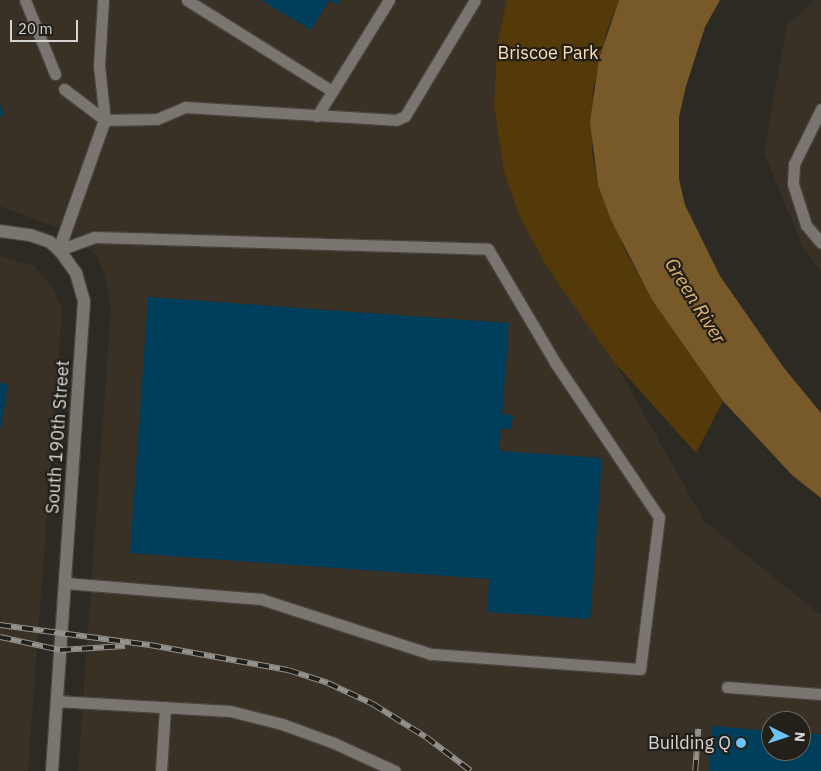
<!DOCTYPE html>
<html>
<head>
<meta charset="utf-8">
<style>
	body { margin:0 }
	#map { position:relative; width:821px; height:771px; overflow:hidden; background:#2d2923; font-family:"IBM Plex Sans",sans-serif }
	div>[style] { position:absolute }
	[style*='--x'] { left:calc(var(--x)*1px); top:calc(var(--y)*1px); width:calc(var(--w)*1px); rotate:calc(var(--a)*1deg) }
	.built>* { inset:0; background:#393126 }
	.green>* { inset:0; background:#543a08 }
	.forest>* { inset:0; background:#785a2a }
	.building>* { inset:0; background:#003f5c }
	.roads { filter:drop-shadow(1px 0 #47443f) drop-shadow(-1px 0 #47443f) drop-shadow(0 1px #47443f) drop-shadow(0 -1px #47443f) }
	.service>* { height:11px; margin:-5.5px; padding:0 5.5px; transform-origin:5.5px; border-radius:5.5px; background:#7a756e }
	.tertiary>* { height:12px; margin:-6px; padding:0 6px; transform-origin:6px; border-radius:6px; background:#7a756e }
	.rail>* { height:5.5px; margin-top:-2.75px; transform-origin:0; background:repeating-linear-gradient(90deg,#231f19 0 11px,#94928d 0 22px); box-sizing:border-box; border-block:1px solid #94928d }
	.dots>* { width:14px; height:14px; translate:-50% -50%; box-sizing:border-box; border:2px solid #231f19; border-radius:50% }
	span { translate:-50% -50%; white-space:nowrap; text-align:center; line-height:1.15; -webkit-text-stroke:4.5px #231f19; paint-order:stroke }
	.park-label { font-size:18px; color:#fadeb4 }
	.street-label { font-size:18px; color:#d7d5d1 }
	.poi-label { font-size:18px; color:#d7d5d1 }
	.right { translate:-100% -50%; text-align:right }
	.water-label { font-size:19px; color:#e4b66d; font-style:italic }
	.north { position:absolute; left:761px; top:711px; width:50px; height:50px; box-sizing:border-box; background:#231f19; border:1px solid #6b6863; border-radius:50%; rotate:94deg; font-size:14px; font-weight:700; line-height:20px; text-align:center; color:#d7d5d1 }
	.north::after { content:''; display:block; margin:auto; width:18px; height:22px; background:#6fc2f4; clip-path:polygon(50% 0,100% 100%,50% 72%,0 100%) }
	.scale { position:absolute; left:10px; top:20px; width:68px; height:22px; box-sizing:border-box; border:2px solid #d7d5d1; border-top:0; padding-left:6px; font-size:15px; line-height:18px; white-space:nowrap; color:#d7d5d1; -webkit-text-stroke:4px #231f19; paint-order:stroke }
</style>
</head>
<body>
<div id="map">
	<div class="built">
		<i style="clip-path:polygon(evenodd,0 0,507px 0,497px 44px,494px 106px,504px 172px,519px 215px,544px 262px,616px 364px,704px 521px,821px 615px,821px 771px,78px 771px,111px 308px,105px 276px,97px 256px,73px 234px,0 206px,0 0,771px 721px,801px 721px,801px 751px,771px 751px,771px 721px)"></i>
		<i style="clip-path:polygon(815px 0,821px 0,821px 271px,803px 248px,764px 152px,787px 25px)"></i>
		<i style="clip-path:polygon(0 256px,34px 266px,53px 288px,62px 310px,28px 771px,0 771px)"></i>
	</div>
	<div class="green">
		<i style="clip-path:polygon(507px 0,619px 0,607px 31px,593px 90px,592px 152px,598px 185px,626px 252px,652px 300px,723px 401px,696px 453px,616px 364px,588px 326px,544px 262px,519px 215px,504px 172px,494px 106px,497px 44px)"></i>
	</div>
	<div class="forest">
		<i style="clip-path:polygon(619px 0,720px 0,705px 27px,686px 86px,679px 117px,679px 179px,685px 205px,720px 276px,784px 368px,821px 413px,821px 498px,792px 475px,723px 401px,652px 300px,611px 220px,598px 185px,590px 122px,599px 59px)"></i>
	</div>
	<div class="building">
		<i style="clip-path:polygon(261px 0,329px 0,311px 30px)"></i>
		<i style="clip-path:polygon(329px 0,340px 0,337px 5px)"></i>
		<i style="clip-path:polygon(0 104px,4px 115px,0 117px)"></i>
		<i style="clip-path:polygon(148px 297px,509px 323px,502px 414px,513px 415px,511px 429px,501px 428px,499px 451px,602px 458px,590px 619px,487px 612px,489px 579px,130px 553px)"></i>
		<i style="clip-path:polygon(0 383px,8px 384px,1px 427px,0 427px)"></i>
		<i style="clip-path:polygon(712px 726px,771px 731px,771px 751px,801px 751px,801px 733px,821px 734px,821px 771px,709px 771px)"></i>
	</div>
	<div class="roads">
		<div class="service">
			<i style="--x:25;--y:0;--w:80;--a:67.9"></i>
			<i style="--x:103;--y:0;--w:66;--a:93.5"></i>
			<i style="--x:99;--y:66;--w:54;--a:83.7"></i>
			<i style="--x:187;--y:0;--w:171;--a:32.1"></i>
			<i style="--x:64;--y:89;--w:51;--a:37.1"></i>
			<i style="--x:105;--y:120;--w:52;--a:-1.1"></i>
			<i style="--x:157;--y:119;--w:30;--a:-23"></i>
			<i style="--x:185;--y:107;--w:211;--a:3.5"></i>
			<i style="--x:396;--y:120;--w:10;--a:-24"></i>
			<i style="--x:405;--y:116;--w:135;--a:-58.9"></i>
			<i style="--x:821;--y:109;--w:61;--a:116.1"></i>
			<i style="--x:794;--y:164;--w:20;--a:93"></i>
			<i style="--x:793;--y:184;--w:43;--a:72.4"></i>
			<i style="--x:806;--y:225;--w:23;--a:50"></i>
			<i style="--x:317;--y:116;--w:137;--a:-58.2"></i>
			<i style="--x:59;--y:250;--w:38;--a:-20"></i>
			<i style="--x:95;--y:237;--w:393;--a:1.7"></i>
			<i style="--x:488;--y:249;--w:134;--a:59.4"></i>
			<i style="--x:556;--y:364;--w:184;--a:56.1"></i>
			<i style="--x:659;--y:517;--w:153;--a:97.1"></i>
			<i style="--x:640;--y:669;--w:210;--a:-175.9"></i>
			<i style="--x:431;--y:654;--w:179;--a:-162.1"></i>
			<i style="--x:261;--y:599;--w:197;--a:-175.3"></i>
			<i style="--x:727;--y:687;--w:94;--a:4.3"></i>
			<i style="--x:56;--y:701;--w:174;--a:3.3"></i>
			<i style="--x:230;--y:711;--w:54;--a:14"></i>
			<i style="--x:282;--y:724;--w:55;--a:20.1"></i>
			<i style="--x:334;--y:743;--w:67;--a:24.7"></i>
			<i style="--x:161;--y:771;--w:64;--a:-86.4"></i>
		</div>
		<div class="tertiary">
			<i style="--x:0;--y:231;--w:30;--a:8"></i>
			<i style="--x:30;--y:235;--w:21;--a:19"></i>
			<i style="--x:50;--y:242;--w:12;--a:42"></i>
			<i style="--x:52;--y:771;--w:471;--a:-86.1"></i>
			<i style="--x:84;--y:301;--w:29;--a:-106"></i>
			<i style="--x:76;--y:273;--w:29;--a:-126"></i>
			<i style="--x:59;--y:250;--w:138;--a:-70.5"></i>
		</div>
	</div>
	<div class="rail">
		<i style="--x:0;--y:625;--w:151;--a:7.6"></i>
		<i style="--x:150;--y:645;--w:140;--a:10.3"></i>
		<i style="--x:288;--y:670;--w:42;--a:18"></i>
		<i style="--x:328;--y:683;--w:50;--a:25"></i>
		<i style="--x:373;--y:704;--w:62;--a:31.9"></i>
		<i style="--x:426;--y:737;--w:56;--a:37.1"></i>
		<i style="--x:0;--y:637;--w:61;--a:12.2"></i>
		<i style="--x:60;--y:650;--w:65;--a:-3.5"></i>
		<i style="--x:695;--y:771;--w:42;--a:-85.9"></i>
	</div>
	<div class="dots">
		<i style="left:741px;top:743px;background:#6fc2f4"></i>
	</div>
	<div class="park-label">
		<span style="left:548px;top:53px">Briscoe Park</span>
	</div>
	<div class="street-label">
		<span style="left:58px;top:437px;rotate:-86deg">South 190th Street</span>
	</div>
	<div class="poi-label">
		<span class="right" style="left:731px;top:743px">Building Q</span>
	</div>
	<div class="water-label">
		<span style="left:695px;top:301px;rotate:58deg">Green River</span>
	</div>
	<div class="north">N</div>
	<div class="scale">20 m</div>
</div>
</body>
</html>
